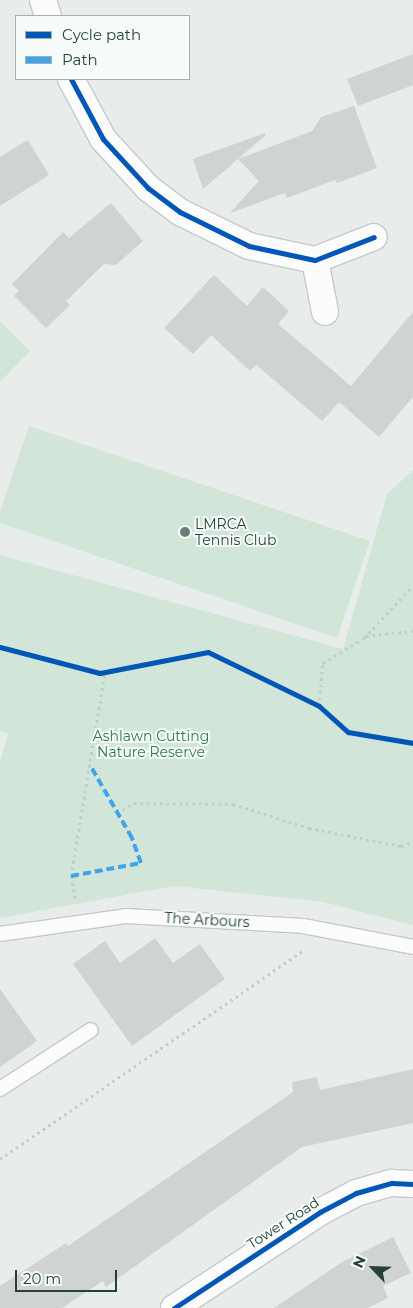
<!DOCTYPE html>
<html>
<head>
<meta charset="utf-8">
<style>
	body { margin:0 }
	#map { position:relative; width:413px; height:1308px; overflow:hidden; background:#e8edeb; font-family:Montserrat,sans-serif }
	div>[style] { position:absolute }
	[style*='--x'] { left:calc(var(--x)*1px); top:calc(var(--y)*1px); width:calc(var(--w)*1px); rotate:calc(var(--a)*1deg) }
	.green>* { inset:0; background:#d1e6d8 }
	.building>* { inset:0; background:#cfd4d2 }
	.path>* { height:3px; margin-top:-1.5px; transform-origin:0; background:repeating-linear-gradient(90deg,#c3ccca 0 2.5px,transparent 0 6.5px) }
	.roads { filter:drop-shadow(1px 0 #c5cac8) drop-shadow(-1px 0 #c5cac8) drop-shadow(0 1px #c5cac8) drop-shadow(0 -1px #c5cac8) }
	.service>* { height:14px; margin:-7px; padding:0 7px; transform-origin:7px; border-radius:7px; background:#fcfcfc }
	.minor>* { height:26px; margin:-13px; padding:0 13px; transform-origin:13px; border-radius:13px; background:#fcfcfc }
	.quiet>* { height:4px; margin-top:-2px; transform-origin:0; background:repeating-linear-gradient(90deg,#3ea4ec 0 8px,transparent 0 12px) }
	.cycleway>* { height:5px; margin:-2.5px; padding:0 2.5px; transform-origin:2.5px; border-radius:2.5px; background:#0057b8 }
	.dots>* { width:14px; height:14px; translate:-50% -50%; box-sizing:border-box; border:2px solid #f7fbf9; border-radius:50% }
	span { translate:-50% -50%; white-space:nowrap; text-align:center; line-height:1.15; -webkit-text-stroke:4px #f7fbf9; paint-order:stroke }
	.poi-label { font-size:14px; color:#24423a }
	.left { translate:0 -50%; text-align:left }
	.park-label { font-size:14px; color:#2d7a4b }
	.street-label { font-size:14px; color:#24423a }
	.legend { position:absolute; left:15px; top:15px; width:175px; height:65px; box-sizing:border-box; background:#f7fbf9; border:1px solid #a3b1ad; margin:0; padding:6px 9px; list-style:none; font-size:15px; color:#24423a }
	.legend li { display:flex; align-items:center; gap:10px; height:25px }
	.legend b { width:25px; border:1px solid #a3b1ad }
	.north { position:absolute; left:348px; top:1243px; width:50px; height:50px; -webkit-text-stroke:4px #f7fbf9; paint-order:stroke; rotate:294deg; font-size:14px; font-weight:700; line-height:20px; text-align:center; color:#24423a }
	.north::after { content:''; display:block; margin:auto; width:18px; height:22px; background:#24423a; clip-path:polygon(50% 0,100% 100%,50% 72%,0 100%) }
	.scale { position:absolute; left:15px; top:1270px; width:102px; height:22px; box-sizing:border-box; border:2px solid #24423a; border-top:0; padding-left:6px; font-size:15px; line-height:18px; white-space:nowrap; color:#24423a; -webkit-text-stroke:4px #f7fbf9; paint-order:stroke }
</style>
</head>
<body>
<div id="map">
	<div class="green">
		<i style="clip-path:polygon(0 321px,30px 351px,0 382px)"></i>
		<i style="clip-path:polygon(29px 426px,370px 541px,337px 638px,0 523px,0 512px)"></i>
		<i style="clip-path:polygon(413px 470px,413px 925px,323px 902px,174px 886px,0 918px,0 762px,8px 734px,0 731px,0 555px,343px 649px,387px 494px)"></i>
	</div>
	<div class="building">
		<i style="clip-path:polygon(413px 54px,413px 85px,358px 106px,347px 79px)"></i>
		<i style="clip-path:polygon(354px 106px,377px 168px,337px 183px,335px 180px,287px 198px,285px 193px,230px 213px,259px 181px,238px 159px,312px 131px,321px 117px)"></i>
		<i style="clip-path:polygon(265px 133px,266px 135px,203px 189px,193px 159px)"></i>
		<i style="clip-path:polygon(28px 140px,49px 175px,0 206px,0 157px)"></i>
		<i style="clip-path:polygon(111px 203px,143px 241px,116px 265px,104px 264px,66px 301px,70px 305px,46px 328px,14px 296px,19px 291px,12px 284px,63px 232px,69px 238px)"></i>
		<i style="clip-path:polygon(214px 275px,247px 306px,263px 287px,289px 311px,278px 324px,351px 386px,413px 312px,413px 397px,379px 437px,339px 402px,322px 421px,256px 365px,250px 371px,211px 335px,193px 354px,164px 328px)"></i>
		<i style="clip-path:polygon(155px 938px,173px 963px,200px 944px,225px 979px,132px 1046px,73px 964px,105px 941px,120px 963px)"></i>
		<i style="clip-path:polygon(0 989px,37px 1041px,0 1067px)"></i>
		<i style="clip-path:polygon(413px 1069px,413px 1123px,302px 1147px,106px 1287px,103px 1281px,62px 1308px,0 1308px,0 1286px,66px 1243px,68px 1246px,293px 1092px,292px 1082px,317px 1077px,320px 1090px)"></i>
		<i style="clip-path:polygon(393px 1237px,411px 1273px,383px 1286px,388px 1298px,368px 1308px,274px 1308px,342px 1262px)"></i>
	</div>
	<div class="path">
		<i style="--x:366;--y:636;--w:47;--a:-6.1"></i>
		<i style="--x:319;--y:706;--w:43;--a:-84.7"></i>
		<i style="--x:323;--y:663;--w:48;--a:-31.4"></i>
		<i style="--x:364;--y:638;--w:71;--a:-46.7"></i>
		<i style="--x:117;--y:813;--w:20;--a:-30"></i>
		<i style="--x:134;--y:803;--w:99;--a:0.6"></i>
		<i style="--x:233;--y:804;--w:80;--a:17.5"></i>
		<i style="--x:309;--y:828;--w:94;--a:11.1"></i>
		<i style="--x:401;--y:846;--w:13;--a:-18"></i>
		<i style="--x:75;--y:898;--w:22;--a:-100"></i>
		<i style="--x:71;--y:876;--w:207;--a:-80.5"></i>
		<i style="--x:0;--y:1159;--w:368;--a:-34.5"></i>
	</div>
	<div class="roads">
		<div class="service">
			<i style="--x:0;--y:934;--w:127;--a:-8.1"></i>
			<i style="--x:126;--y:916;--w:177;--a:3.2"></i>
			<i style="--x:303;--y:926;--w:112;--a:10.8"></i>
			<i style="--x:0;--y:1089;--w:108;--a:-33"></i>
		</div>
		<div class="minor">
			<i style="--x:43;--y:0;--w:17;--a:73"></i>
			<i style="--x:71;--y:79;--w:68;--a:61.9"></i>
			<i style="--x:103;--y:139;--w:67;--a:47.4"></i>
			<i style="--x:148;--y:188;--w:40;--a:37"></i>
			<i style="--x:180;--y:212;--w:77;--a:26.2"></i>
			<i style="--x:249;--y:246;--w:67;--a:12"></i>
			<i style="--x:315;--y:260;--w:63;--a:-21.3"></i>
			<i style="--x:315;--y:260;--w:53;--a:79.1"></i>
			<i style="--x:174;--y:1308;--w:175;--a:-33.3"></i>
			<i style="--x:320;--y:1212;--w:41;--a:-27.8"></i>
			<i style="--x:356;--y:1193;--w:37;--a:-16"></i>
			<i style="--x:392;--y:1183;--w:21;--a:3"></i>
		</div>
	</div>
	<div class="quiet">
		<i style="--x:71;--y:876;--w:71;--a:-10.5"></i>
		<i style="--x:141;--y:863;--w:27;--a:-110"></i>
		<i style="--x:132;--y:838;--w:84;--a:-119.9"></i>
	</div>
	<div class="cycleway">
		<i style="--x:71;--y:79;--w:68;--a:61.9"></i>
		<i style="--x:103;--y:139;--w:67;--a:47.4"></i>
		<i style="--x:148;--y:188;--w:40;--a:37"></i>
		<i style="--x:180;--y:212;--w:77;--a:26.2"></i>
		<i style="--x:249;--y:246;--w:67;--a:12"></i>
		<i style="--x:315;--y:260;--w:63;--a:-21.3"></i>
		<i style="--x:0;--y:647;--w:103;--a:14.6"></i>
		<i style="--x:100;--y:673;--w:110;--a:-11"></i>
		<i style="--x:208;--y:652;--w:123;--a:25.9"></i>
		<i style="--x:319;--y:706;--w:39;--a:42"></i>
		<i style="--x:348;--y:732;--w:66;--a:9.6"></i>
		<i style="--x:174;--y:1308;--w:175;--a:-33.3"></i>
		<i style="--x:320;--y:1212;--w:41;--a:-27.8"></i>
		<i style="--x:356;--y:1193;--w:37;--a:-16"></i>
		<i style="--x:392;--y:1183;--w:21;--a:3"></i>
	</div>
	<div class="dots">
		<i style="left:185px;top:532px;background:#697e78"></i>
	</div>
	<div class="poi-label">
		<span class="left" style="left:195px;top:532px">LMRCA<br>Tennis Club</span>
	</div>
	<div class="park-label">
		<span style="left:151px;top:744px">Ashlawn Cutting<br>Nature Reserve</span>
	</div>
	<div class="street-label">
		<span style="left:207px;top:920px;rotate:3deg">The Arbours</span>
		<span style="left:283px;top:1223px;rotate:-33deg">Tower Road</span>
	</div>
	<ul class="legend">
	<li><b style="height:6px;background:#0057b8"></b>Cycle path</li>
	<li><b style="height:6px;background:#3ea4ec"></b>Path</li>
	</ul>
	<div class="north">N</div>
	<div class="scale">20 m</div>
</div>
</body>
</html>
